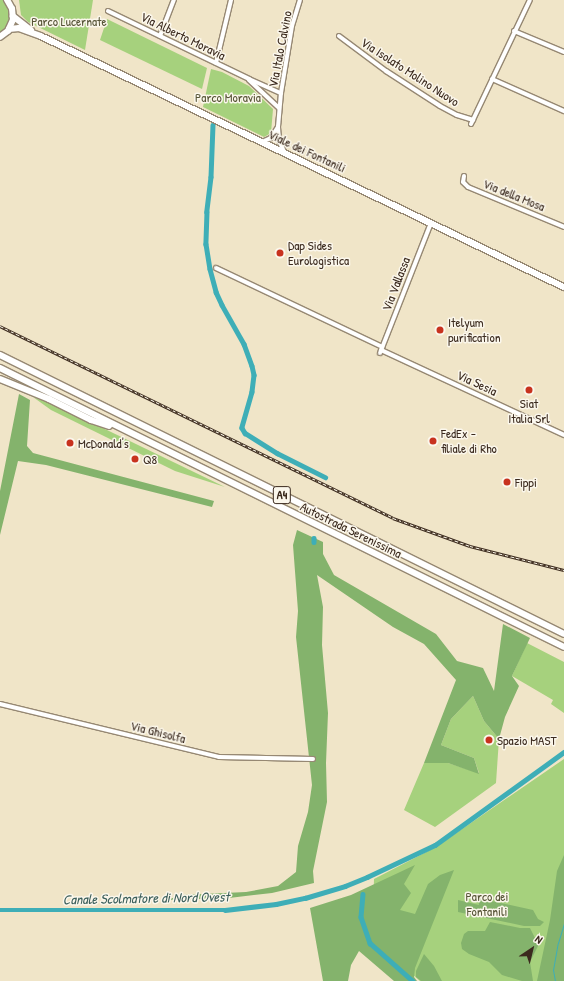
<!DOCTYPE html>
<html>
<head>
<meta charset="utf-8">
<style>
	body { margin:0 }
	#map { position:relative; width:564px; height:981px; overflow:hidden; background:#f0e5c8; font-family:"Patrick Hand",sans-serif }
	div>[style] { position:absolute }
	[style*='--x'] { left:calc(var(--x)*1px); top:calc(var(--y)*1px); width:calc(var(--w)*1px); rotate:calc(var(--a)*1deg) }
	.green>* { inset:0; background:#a6d17d }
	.forest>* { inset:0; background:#84b36c }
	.stream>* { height:1px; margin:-0.5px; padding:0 0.5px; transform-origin:0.5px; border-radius:0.5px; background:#3eaeb7 }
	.canal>* { height:4.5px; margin:-2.25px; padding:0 2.25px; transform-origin:2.25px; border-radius:2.25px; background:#3eaeb7 }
	.roads { filter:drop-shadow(1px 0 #968873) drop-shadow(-1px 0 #968873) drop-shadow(0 1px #968873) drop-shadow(0 -1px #968873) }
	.minor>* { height:4px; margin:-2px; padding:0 2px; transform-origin:2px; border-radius:2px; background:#fff }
	.major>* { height:5.5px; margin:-2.75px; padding:0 2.75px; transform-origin:2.75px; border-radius:2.75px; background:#fff }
	.highway>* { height:6px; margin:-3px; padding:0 3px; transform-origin:3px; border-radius:3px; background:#fff }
	.rail>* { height:2.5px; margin-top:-1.25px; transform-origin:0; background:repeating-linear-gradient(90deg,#fbf7ec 0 3px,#3b2a1e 0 6px); box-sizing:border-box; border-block:1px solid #3b2a1e }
	.dots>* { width:11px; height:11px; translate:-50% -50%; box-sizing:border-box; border:2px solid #fbf7ec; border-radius:50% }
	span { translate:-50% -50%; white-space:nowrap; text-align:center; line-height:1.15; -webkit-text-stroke:3px #fbf7ec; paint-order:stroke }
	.shield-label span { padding:1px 3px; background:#fbf7ec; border:1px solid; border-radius:3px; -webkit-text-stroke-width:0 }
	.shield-label { font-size:12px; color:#3b2a1e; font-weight:700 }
	.park-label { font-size:13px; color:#565436 }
	.street-label { font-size:13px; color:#3b2a1e }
	.poi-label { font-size:13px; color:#3b2a1e }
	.left { translate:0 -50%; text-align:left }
	.water-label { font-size:14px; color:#3c5f5b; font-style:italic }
	.north { position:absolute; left:512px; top:929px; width:40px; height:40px; -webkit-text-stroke:3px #fbf7ec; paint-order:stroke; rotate:35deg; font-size:11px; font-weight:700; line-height:16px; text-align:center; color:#3b2a1e }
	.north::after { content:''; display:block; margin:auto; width:14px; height:18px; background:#3b2a1e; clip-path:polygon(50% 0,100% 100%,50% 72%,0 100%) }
</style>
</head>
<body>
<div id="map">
	<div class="green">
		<i style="clip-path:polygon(0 0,3px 0,6px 4px,10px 16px,6px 27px,0 33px)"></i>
		<i style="clip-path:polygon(19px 0,93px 0,85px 50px,28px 22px,21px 15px)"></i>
		<i style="clip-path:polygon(107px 19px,207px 68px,202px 89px,100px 40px)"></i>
		<i style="clip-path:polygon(211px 69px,222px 72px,249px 86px,273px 109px,271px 133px,264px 137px,203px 107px)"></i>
		<i style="clip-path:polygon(33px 397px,51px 403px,225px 487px,175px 471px,51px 410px)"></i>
		<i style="clip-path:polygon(527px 643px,564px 662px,564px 713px,551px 704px,553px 700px,512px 676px)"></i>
		<i style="clip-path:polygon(473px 696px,484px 721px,499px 739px,496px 783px,435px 827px,404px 810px,424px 763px,448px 763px,479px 773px,474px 758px,441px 745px,451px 719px)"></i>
		<i style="clip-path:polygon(564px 759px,564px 981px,420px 981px,392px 957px,373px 909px,374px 879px,436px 847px)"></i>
	</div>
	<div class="forest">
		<i style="clip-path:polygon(19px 394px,30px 400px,27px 446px,33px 453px,214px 501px,212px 507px,46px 465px,18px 461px,0 535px,0 491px)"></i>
		<i style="clip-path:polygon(297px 530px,323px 542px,323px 554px,334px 575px,436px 634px,457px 661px,483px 668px,494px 691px,503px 624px,530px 638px,512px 676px,519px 686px,505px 717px,499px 739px,484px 721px,473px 696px,451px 719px,441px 745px,474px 758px,479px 774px,448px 763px,424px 763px,456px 680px,424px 644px,393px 627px,317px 575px,323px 607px,322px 645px,328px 713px,326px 763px,327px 802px,313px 871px,314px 883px,272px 893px,229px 898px,167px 900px,181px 895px,246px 892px,278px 886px,296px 872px,298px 846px,308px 812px,312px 785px,296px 637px,298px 611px,293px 545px)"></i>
		<i style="clip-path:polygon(564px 855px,564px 981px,537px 981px,550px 920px,557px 871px)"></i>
		<i style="clip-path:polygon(415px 865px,404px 884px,411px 893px,400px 910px,415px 914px,428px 884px,440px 875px,454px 870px,415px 968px,414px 977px,417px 981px,394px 981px,359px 951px,351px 965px,348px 981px,323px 981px,310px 908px,351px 895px)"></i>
		<i style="clip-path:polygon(478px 898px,533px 910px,538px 919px,544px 922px,540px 926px,524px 926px,458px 912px,458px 900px,479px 905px)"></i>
		<i style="clip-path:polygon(490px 922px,520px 928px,530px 928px,535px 938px,540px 942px,530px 962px,533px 981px,522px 981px,502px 975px,489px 962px,469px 954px,462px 949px,461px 943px,464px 934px,468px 931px,485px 931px)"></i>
		<i style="clip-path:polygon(424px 954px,434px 966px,442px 981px,421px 981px,416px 977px,416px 971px)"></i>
	</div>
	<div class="stream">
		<i style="--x:555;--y:981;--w:11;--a:-100"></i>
		<i style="--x:553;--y:970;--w:27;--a:-80"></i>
		<i style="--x:558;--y:943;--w:21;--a:-73"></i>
	</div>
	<div class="canal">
		<i style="--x:213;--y:125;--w:52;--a:92.2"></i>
		<i style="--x:211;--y:177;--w:35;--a:97"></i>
		<i style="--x:207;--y:212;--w:32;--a:92"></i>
		<i style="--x:206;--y:244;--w:25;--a:81"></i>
		<i style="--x:210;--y:269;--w:24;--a:75"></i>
		<i style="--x:216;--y:292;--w:14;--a:65"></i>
		<i style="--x:222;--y:305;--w:45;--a:60.6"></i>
		<i style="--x:244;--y:344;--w:23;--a:70"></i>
		<i style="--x:252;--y:366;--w:9;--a:77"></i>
		<i style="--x:254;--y:375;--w:17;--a:97"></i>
		<i style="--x:252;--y:392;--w:37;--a:106"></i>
		<i style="--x:242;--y:428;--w:6;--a:59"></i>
		<i style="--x:245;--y:433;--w:38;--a:32"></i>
		<i style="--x:277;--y:453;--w:54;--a:26.6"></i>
		<i style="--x:314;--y:538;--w:4;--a:90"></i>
		<i style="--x:363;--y:894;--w:23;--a:95"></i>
		<i style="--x:361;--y:917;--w:28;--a:71"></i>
		<i style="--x:370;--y:943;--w:57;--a:41.5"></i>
		<i style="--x:0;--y:910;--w:225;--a:0"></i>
		<i style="--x:225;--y:910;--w:51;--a:-6.7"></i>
		<i style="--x:276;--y:904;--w:30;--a:-12"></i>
		<i style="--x:305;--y:898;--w:42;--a:-16.7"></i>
		<i style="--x:345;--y:886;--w:24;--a:-22"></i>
		<i style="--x:367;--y:877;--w:75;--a:-25.2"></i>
		<i style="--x:435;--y:845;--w:159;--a:-35.8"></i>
	</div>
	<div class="roads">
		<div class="minor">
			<i style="--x:108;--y:11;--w:157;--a:25.7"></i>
			<i style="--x:249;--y:79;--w:35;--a:24"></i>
			<i style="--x:514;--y:31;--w:54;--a:22.8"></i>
			<i style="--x:160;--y:36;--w:39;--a:-69"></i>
			<i style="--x:339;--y:36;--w:59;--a:36.7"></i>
			<i style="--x:386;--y:71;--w:64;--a:32.9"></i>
			<i style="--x:440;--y:106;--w:19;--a:28"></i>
			<i style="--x:457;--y:115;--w:17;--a:17"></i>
			<i style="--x:216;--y:63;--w:65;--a:-76.6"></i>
			<i style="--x:492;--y:79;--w:79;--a:24"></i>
			<i style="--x:249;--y:80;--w:41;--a:43"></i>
			<i style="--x:471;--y:124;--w:137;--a:-64.6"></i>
			<i style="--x:278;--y:127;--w:34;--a:-85"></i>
			<i style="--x:281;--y:93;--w:68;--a:-80.7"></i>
			<i style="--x:292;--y:26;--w:27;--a:-73"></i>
			<i style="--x:262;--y:142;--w:10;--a:-24"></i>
			<i style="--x:271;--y:138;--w:13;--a:-58"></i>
			<i style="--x:278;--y:127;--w:13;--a:86"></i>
			<i style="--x:279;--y:140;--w:13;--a:67"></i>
			<i style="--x:464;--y:176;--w:6;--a:99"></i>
			<i style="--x:463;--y:182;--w:7;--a:45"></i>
			<i style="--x:468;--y:187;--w:104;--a:22.6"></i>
			<i style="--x:216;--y:268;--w:184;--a:25.4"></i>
			<i style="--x:381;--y:350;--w:202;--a:24.9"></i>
			<i style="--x:380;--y:353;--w:140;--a:-68.6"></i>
			<i style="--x:0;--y:704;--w:225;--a:13.6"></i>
			<i style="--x:219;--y:757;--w:94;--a:1.2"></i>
		</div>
		<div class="major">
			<i style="--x:13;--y:16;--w:23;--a:38"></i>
			<i style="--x:9;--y:29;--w:10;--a:-6"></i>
			<i style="--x:19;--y:28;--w:23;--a:20"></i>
			<i style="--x:41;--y:36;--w:580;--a:25.64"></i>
			<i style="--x:0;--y:37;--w:10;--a:-37"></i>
			<i style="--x:8;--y:31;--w:12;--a:-66"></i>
			<i style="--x:13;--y:20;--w:11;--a:-95"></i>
			<i style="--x:12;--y:9;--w:10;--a:-119"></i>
		</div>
		<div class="highway">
			<i style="--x:0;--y:355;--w:629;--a:26.32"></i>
			<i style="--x:0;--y:368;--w:629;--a:26.32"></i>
			<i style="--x:0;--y:379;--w:53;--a:22.2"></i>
			<i style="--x:49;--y:399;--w:47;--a:26.6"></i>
			<i style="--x:91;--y:420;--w:19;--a:18"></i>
		</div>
	</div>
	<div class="rail">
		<i style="--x:0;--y:326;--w:437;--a:26"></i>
		<i style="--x:393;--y:518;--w:82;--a:20"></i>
		<i style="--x:470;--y:546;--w:97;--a:14.3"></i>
	</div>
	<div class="dots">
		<i style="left:280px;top:253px;background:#c8321e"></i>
		<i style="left:440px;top:330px;background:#c8321e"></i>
		<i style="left:529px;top:390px;background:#c8321e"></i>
		<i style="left:433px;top:441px;background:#c8321e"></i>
		<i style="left:70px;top:443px;background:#c8321e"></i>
		<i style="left:135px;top:459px;background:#c8321e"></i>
		<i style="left:507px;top:482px;background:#c8321e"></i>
		<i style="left:489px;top:740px;background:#c8321e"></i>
	</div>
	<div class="shield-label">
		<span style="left:282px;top:495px">A4</span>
	</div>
	<div class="park-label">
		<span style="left:69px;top:21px">Parco Lucernate</span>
		<span style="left:228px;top:97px">Parco Moravia</span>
		<span style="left:487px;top:904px">Parco dei<br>Fontanili</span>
	</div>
	<div class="street-label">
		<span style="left:183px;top:36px;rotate:26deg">Via Alberto Moravia</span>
		<span style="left:280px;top:49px;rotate:-79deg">Via Italo Calvino</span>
		<span style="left:410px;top:72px;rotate:33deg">Via Isolato Molino Nuovo</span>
		<span style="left:307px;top:151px;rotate:25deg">Viale dei Fontanili</span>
		<span style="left:514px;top:195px;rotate:22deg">Via della Mosa</span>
		<span style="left:396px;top:284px;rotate:-69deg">Via Vallassa</span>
		<span style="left:477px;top:383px;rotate:25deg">Via Sesia</span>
		<span style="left:351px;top:530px;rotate:26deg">Autostrada Serenissima</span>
		<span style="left:158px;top:732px;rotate:14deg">Via Ghisolfa</span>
	</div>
	<div class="poi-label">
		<span class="left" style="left:288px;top:253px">Dap Sides<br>Eurologistica</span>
		<span class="left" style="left:448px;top:330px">Itelyum<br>purification</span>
		<span style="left:529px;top:411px">Siat<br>Italia Srl</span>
		<span class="left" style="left:441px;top:441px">FedEx -<br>filiale di Rho</span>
		<span class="left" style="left:78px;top:443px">McDonald's</span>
		<span class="left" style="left:143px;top:459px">Q8</span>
		<span class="left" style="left:515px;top:482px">Fippi</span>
		<span class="left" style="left:497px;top:740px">Spazio MAST</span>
	</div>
	<div class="water-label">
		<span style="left:146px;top:898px;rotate:-1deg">Canale Scolmatore di Nord Ovest</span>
	</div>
	<div class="north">N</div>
</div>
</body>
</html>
